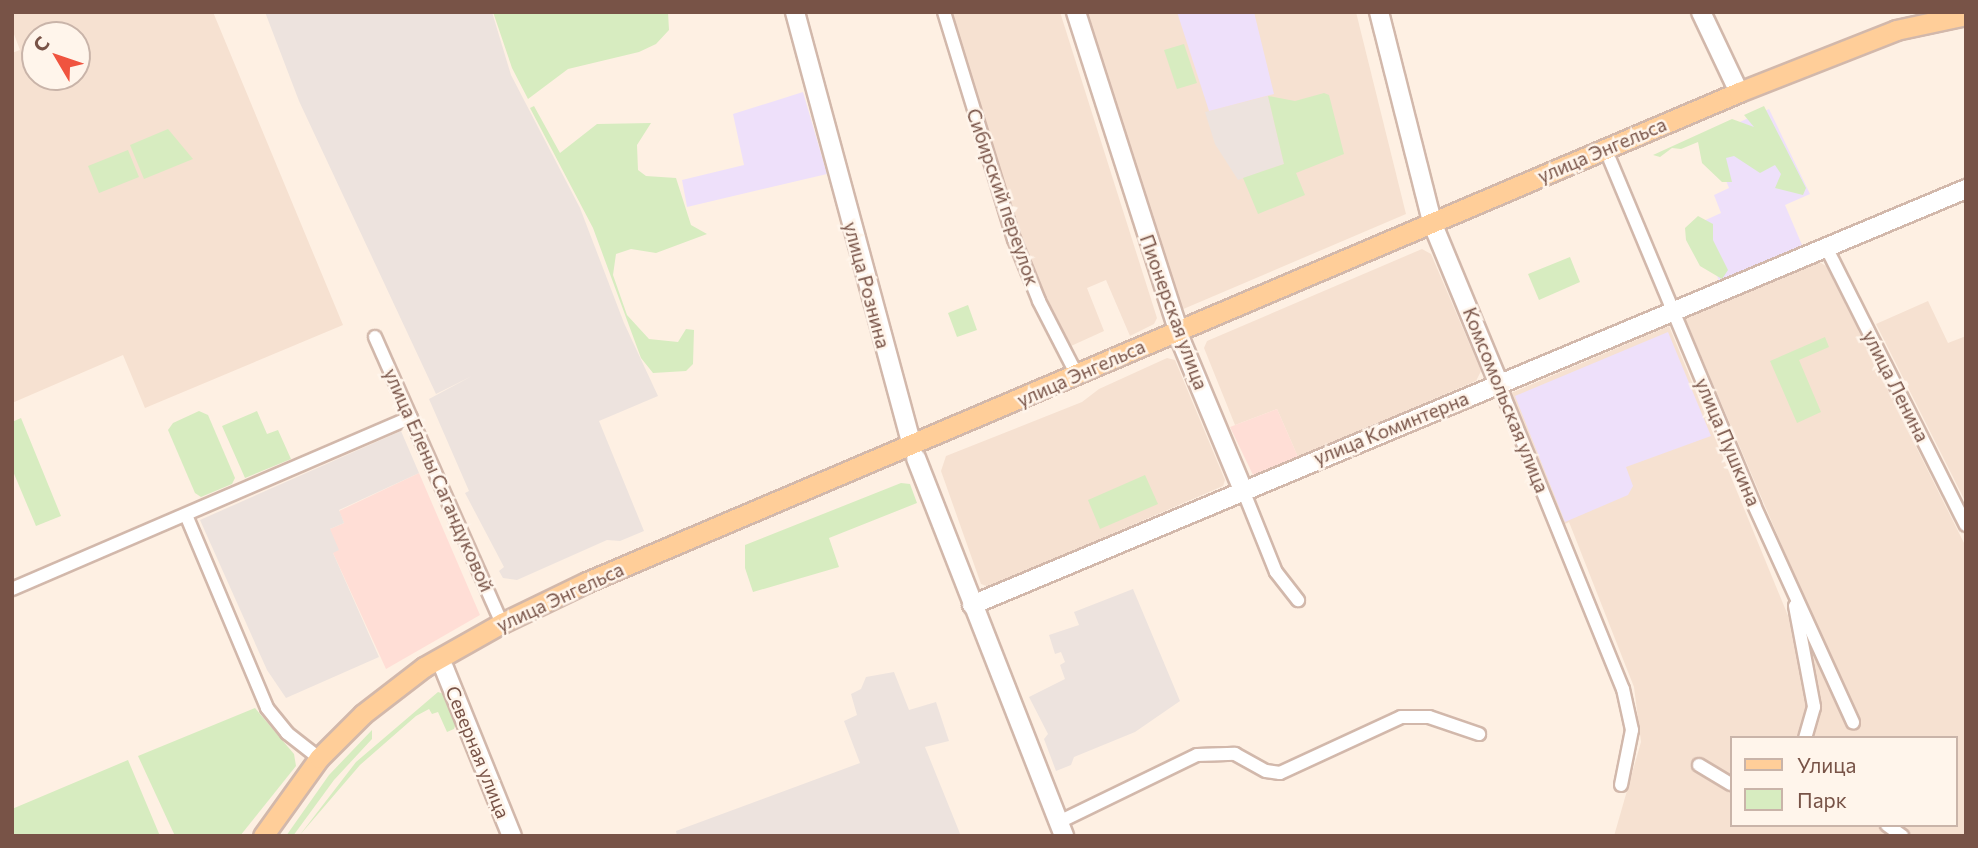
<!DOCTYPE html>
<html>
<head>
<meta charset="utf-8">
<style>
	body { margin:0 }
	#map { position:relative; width:1978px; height:848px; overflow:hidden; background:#fef0e3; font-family:Commissioner,sans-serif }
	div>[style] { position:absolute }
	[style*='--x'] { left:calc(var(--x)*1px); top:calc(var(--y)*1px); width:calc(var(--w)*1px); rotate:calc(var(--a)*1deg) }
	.residential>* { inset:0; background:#f6e1d1 }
	.commercial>* { inset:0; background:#ffded6 }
	.industrial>* { inset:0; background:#ede3de }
	.education>* { inset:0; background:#eee0fa }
	.green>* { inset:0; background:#d7ecc0 }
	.roads { filter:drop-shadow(2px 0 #d2b8ab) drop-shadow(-2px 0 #d2b8ab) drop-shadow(0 2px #d2b8ab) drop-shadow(0 -2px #d2b8ab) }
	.street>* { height:12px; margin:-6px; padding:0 6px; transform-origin:6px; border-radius:6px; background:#fff }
	.secondary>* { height:18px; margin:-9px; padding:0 9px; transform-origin:9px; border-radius:9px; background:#fff }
	.primary>* { height:19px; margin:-9.5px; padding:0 9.5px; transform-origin:9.5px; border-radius:9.5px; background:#ffce99 }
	span { translate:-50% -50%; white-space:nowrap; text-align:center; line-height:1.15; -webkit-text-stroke:5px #fff5eb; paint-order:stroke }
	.street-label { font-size:19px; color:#785347 }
	.frame { position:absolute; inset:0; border:14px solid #785347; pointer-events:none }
	.legend { position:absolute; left:1730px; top:736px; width:228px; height:91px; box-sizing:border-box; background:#fff5eb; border:2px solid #c9b4a9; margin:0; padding:9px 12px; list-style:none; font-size:21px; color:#785347 }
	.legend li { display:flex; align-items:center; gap:14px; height:35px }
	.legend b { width:35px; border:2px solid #c9b4a9 }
	.north { position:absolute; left:21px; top:21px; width:70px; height:70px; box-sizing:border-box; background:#fff5eb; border:2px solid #c9b4a9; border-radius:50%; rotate:309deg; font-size:19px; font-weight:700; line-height:28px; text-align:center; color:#785347 }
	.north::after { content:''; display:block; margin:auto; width:24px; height:32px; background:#f0543f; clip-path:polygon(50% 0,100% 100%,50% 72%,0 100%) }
</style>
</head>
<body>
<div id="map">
	<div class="residential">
		<i style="clip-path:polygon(evenodd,12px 12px,213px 12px,343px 325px,145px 408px,123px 355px,12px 403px,12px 53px,20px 50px,12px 29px,12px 12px,35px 35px,77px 35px,77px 77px,35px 77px,35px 35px)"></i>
		<i style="clip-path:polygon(951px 12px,1060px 12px,1157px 318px,1154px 324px,1130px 336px,1106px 280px,1087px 288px,1104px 331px,1071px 346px,1031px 266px)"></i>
		<i style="clip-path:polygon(1083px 12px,1356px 12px,1406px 214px,1181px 310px)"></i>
		<i style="clip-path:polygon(1422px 249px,1431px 254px,1481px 371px,1476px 381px,1298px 457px,1277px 409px,1235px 425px,1204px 348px,1207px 341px)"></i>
		<i style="clip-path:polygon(evenodd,1818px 261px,1826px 266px,1966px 547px,1966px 836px,1614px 836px,1641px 742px,1634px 687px,1569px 522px,1565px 524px,1511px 393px,1669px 326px,1791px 623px,1805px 600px,1685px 318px,1818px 261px,1731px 738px,1955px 738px,1955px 825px,1731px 825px,1731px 738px)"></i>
		<i style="clip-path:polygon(1928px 301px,1948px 343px,1966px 336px,1966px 503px,1876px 324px)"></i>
		<i style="clip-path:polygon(1167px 358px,1175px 360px,1225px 480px,1223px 486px,989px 587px,981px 584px,941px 471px,946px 456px,1082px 402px,1099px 389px)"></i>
	</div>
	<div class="commercial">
		<i style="clip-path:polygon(1277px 409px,1298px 457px,1253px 475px,1230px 427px)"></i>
		<i style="clip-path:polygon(419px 473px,480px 615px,386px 669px,333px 553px,330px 529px,344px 523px,339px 511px)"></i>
	</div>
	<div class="industrial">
		<i style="clip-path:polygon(265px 12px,492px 12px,511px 75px,580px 208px,624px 323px,658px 396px,599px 421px,644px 531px,620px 541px,607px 540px,517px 580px,503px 578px,499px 571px,504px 567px,465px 493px,469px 491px,429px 399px,472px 376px,436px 394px,299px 101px)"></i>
		<i style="clip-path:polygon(1268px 96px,1284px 164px,1238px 180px,1215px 144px,1205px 112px)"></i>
		<i style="clip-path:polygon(401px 431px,419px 473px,339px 510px,344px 523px,330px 529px,339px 550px,333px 553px,379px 657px,286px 698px,267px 670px,200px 520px)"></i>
		<i style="clip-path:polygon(1133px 589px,1180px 701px,1135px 732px,1074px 757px,1071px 765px,1056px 771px,1044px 739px,1048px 734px,1029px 697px,1065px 679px,1060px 665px,1065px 662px,1061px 652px,1055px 654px,1049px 635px,1079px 625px,1074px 612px)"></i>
		<i style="clip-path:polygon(894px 672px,909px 710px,936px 702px,949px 741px,925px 747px,961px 836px,677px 836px,676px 831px,860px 763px,844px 721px,857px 715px,851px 694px,861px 689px,866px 677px)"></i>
	</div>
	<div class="education">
		<i style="clip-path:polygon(1177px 12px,1254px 12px,1274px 94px,1209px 111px)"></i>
		<i style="clip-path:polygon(803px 92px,827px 174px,687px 207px,682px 180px,744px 165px,733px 114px)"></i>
		<i style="clip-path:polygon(1769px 109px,1810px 194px,1785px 205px,1802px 245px,1719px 281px,1712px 261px,1686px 229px,1721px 213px,1714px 195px,1729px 188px,1708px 136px)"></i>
		<i style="clip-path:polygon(1668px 332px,1711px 436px,1626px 467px,1633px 486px,1628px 495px,1565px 522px,1515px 396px)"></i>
	</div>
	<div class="green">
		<i style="clip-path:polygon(493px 12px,668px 12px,669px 30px,656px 44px,639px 52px,568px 69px,528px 99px,512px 68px)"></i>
		<i style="clip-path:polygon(1184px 44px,1197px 83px,1177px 89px,1164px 50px)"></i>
		<i style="clip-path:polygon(1324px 93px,1329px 95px,1344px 154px,1296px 173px,1305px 195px,1258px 214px,1243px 178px,1284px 164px,1268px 96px,1295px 101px)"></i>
		<i style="clip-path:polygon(534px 106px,560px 153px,597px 124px,651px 123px,637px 145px,638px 170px,646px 176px,676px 178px,691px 225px,707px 234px,656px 253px,631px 249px,616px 254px,613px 275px,627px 315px,649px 339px,678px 342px,686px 329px,694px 330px,693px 364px,686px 371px,653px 373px,641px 358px,593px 228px,530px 108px)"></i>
		<i style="clip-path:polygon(1764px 106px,1806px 188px,1803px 195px,1775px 188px,1781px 174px,1775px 165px,1760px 173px,1734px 156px,1726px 158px,1732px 182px,1722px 182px,1702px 163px,1698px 142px,1681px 149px,1672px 148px,1660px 157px,1653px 155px,1732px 119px,1754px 127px,1744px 115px)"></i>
		<i style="clip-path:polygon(168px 129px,193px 159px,144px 179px,130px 145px)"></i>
		<i style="clip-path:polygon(128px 150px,139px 177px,99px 193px,88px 166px)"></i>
		<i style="clip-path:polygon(1698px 216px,1713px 224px,1713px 240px,1728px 270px,1722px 279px,1700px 266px,1686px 240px,1685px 228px)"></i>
		<i style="clip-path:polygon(1570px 257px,1580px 282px,1539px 300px,1528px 274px)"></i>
		<i style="clip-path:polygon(968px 305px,977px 330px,957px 337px,948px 313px)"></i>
		<i style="clip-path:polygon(1825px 337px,1829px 347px,1799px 360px,1821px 412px,1797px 423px,1770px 361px)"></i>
		<i style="clip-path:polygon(199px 411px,208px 415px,235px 478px,232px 484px,201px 497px,195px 493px,168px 430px,173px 423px)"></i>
		<i style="clip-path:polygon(257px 411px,267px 434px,278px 430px,291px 459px,245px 478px,222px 426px)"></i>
		<i style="clip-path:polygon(21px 418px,61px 516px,36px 526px,12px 469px,12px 422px)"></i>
		<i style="clip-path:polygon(1145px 475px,1158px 504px,1100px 529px,1088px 500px)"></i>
		<i style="clip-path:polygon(901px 483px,910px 484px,917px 503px,829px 538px,839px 567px,753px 592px,745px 568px,745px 545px)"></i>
		<i style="clip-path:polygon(438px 692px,444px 694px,456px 723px,454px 729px,447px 732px,438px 712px,432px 714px,429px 709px,416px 716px,360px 765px,299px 836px,356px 762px)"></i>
		<i style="clip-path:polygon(255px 708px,294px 754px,296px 766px,240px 836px,175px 836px,138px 756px)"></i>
		<i style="clip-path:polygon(372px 730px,372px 739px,334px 780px,293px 836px,286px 836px,329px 775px)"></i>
		<i style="clip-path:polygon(128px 760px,160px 836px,12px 836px,12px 809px)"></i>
	</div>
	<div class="roads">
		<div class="street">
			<i style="--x:944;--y:12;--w:238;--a:72.9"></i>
			<i style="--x:1014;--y:239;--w:67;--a:68"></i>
			<i style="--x:1039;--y:301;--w:83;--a:62.8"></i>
			<i style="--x:1610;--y:160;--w:374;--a:67.3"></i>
			<i style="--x:1754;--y:505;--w:239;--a:65.5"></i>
			<i style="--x:1826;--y:247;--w:311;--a:63.3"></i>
			<i style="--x:375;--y:337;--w:313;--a:66.1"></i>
			<i style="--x:1499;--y:384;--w:329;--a:67.9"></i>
			<i style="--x:1623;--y:689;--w:42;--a:77.6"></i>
			<i style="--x:1632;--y:730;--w:56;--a:101.3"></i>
			<i style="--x:1243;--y:490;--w:88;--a:68.1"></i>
			<i style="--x:1276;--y:572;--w:36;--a:52"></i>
			<i style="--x:186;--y:515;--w:209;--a:67.2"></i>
			<i style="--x:267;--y:708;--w:32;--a:51"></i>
			<i style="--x:287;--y:733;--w:41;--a:38"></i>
			<i style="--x:12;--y:589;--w:434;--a:-23.3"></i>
			<i style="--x:1795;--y:606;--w:103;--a:79.3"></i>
			<i style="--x:1814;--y:707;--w:32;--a:106"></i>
			<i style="--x:1699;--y:765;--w:37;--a:31"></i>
			<i style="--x:1059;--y:822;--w:153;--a:-25.9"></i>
			<i style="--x:1197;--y:755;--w:38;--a:-2"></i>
			<i style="--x:1235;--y:754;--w:35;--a:29"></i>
			<i style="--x:1266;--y:771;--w:14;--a:8"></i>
			<i style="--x:1280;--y:773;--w:133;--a:-24.8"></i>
			<i style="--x:1401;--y:717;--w:28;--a:0"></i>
			<i style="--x:1429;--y:717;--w:53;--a:18.8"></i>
			<i style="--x:1887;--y:825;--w:19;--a:36"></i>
		</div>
		<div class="secondary">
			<i style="--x:795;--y:12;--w:450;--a:74.9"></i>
			<i style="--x:1076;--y:12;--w:334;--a:72.2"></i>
			<i style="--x:1379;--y:12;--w:217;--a:75.8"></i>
			<i style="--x:1701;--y:12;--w:89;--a:64.6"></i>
			<i style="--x:1436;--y:232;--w:165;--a:67.5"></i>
			<i style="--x:1181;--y:341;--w:161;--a:67.4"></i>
			<i style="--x:916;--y:458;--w:406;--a:68.6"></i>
			<i style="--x:972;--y:605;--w:1078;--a:-22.71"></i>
			<i style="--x:444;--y:668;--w:181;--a:68"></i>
		</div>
		<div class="primary">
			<i style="--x:263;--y:836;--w:96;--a:-54.3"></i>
			<i style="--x:319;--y:758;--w:62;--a:-45"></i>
			<i style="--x:363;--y:714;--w:77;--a:-37.6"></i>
			<i style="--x:424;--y:667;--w:90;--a:-29.4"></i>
			<i style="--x:502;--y:623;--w:94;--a:-25.8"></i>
			<i style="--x:587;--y:582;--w:1252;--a:-23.04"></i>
			<i style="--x:1739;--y:92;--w:169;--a:-21.5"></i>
			<i style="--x:1896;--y:30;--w:72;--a:-12.1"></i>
		</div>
	</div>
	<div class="street-label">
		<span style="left:1602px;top:150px;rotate:-23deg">улица Энгельса</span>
		<span style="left:1003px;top:197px;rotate:71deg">Сибирский переулок</span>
		<span style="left:867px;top:285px;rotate:75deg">улица Рознина</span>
		<span style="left:1174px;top:312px;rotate:70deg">Пионерская улица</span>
		<span style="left:1081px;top:373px;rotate:-24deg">улица Энгельса</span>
		<span style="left:1896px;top:386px;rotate:63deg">улица Ленина</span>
		<span style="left:1506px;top:400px;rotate:68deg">Комсомольская улица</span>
		<span style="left:1391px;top:428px;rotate:-22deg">улица Коминтерна</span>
		<span style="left:1728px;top:442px;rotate:67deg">улица Пушкина</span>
		<span style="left:439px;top:480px;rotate:66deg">улица Елены Сагандуковой</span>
		<span style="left:560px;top:597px;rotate:-25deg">улица Энгельса</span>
		<span style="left:478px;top:752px;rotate:68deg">Северная улица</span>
	</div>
	<div class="frame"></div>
	<ul class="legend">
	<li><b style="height:9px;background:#ffce99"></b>Улица</li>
	<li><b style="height:19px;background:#d7ecc0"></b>Парк</li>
	</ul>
	<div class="north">С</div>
</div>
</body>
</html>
